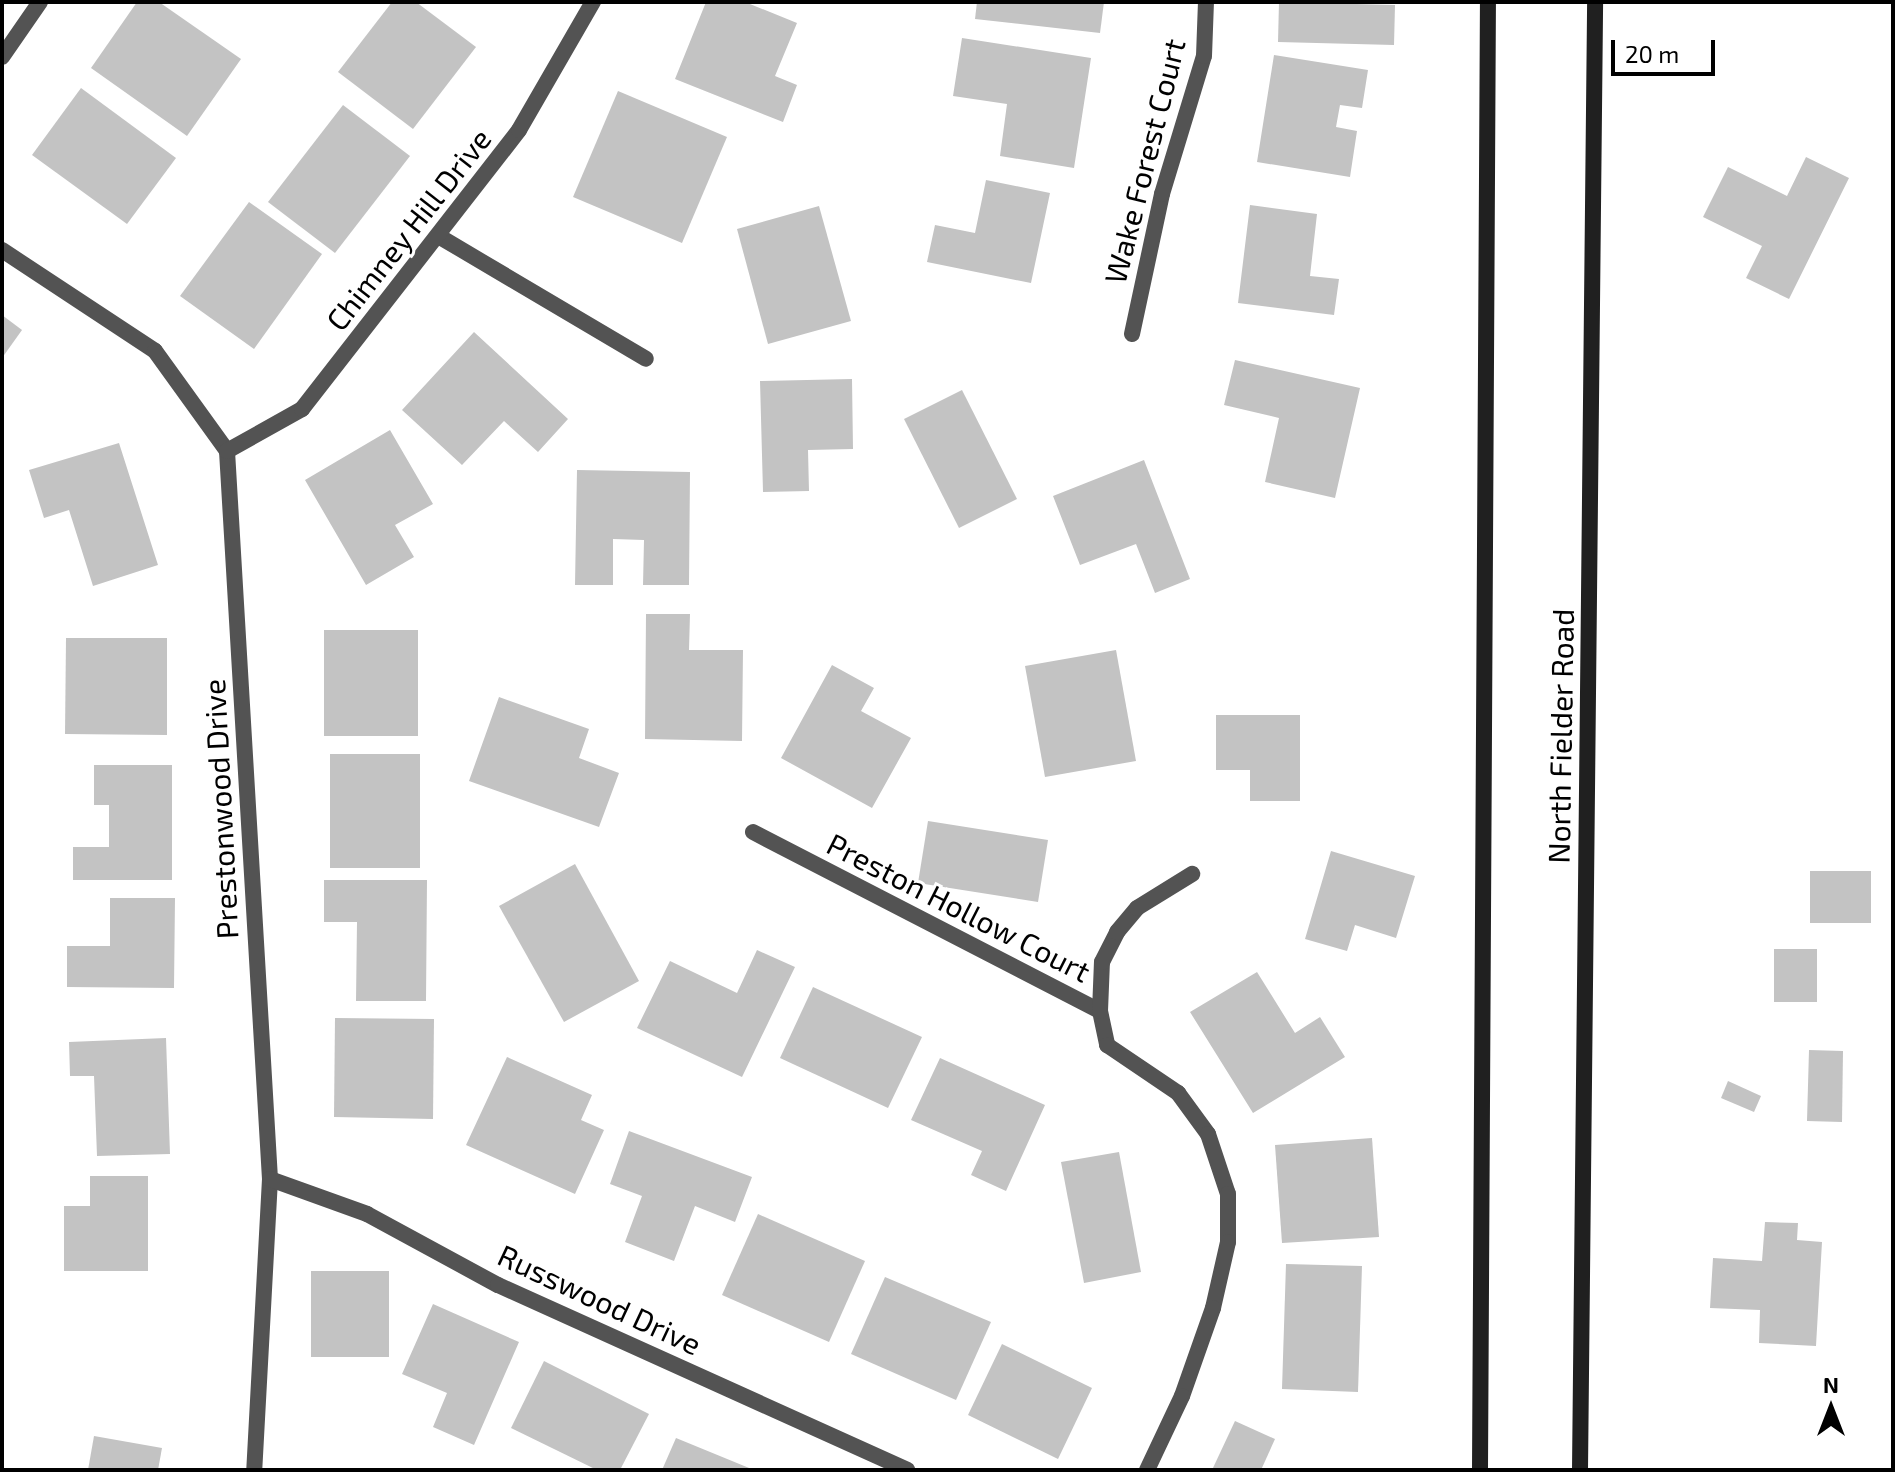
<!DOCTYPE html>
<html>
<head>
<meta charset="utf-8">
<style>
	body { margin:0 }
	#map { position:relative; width:1895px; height:1472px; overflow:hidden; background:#fff; font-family:"Exo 2",sans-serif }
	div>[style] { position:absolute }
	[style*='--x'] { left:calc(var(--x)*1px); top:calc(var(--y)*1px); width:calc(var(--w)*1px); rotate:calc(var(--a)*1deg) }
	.building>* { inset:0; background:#c3c3c3 }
	.minor>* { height:16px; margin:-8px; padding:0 8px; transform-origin:8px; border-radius:8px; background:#535353 }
	.secondary>* { height:16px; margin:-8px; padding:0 8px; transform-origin:8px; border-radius:8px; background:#202020 }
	span { translate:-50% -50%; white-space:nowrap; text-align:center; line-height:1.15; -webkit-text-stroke:6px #fff; paint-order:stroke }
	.street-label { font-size:30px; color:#000 }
	.frame { position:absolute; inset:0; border:4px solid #000; pointer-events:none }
	.north { position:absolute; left:1791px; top:1368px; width:80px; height:80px; -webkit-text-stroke:6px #fff; paint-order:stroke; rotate:0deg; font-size:22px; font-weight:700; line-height:32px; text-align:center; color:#000 }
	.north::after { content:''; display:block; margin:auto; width:28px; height:36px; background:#000; clip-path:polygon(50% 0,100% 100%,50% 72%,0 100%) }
	.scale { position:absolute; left:1611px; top:40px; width:104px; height:36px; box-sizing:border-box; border:4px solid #000; border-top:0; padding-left:10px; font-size:24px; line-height:28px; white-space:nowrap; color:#000; -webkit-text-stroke:6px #fff; paint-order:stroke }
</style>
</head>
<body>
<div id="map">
	<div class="building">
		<i style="clip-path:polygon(137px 2px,159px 2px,241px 59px,187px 136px,91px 68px)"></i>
		<i style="clip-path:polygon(392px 2px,416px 2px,476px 47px,413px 129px,338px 72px)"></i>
		<i style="clip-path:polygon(706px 2px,745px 2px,797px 23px,775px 76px,797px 85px,783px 122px,675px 79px)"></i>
		<i style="clip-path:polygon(977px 2px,1104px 2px,1100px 33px,975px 19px)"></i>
		<i style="clip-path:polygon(1279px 2px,1395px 5px,1394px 45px,1278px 42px)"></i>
		<i style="clip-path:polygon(962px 38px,1091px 58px,1074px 168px,1000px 156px,1007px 104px,953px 96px)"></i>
		<i style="clip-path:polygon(1274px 55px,1368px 70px,1362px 108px,1340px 105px,1336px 127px,1357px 131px,1350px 177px,1257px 162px)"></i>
		<i style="clip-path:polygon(81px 88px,176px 158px,127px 224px,32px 155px)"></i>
		<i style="clip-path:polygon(618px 91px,727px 137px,682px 243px,573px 197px)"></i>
		<i style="clip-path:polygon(343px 105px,410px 156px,335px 253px,268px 202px)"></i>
		<i style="clip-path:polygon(1806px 157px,1849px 178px,1789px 299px,1746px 278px,1762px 246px,1703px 217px,1728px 167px,1787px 196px)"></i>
		<i style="clip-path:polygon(986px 180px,1050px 193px,1031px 283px,927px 262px,935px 225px,975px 233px)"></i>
		<i style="clip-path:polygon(249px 202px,322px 254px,254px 349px,180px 296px)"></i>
		<i style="clip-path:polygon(1250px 205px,1317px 214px,1310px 276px,1339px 279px,1334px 315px,1238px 303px)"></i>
		<i style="clip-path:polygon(819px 206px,851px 321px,768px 344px,737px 229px)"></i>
		<i style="clip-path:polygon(2px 315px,22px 330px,2px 358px)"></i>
		<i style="clip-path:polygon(474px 332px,568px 419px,538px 452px,504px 421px,462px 465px,402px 410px)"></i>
		<i style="clip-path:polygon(1235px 360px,1360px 388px,1335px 498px,1265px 482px,1279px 418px,1224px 405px)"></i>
		<i style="clip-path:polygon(852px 379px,853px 449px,808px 450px,809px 491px,763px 492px,760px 381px)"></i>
		<i style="clip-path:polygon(962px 390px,1017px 499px,959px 528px,904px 419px)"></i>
		<i style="clip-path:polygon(390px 430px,433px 504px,395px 525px,414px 557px,366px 585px,305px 480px)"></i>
		<i style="clip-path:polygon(119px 443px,158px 565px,93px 586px,69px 510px,44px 518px,29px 470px)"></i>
		<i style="clip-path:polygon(1144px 460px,1190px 579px,1155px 593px,1136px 544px,1080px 565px,1053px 496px)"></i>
		<i style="clip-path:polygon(577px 470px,690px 472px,689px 585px,643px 585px,644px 540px,613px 539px,613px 585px,575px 585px)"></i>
		<i style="clip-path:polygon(646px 614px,690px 614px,689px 650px,743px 650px,742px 741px,645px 739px)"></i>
		<i style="clip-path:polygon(324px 630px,418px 630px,418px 736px,324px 736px)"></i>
		<i style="clip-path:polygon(66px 638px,167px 638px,167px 735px,65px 734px)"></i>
		<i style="clip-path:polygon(1116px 650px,1136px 761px,1045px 777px,1025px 666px)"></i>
		<i style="clip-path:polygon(832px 665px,874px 688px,861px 711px,911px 738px,872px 808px,781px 758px)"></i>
		<i style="clip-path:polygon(499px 697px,589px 729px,579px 758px,619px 773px,599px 827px,469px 781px)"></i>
		<i style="clip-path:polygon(1216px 715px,1300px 715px,1300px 801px,1250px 801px,1250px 770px,1216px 770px)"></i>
		<i style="clip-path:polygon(330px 754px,420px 754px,420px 868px,330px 868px)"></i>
		<i style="clip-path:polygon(94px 765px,172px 765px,172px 880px,73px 880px,73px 847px,109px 847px,109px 805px,94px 805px)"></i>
		<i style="clip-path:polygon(928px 821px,1048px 840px,1038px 902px,918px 883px)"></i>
		<i style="clip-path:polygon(1331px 851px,1415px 876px,1396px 938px,1355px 925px,1347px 951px,1305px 939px)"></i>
		<i style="clip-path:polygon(575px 864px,639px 981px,564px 1022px,499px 906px)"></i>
		<i style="clip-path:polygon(1810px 871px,1871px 871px,1871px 923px,1810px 923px)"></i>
		<i style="clip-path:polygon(324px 880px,427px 880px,426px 1001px,356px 1001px,357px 922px,324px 922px)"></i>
		<i style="clip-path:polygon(110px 898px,175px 898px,174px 988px,67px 987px,67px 946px,110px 946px)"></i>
		<i style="clip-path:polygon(1774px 949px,1817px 949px,1817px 1002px,1774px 1002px)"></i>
		<i style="clip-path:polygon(757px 950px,795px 967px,742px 1077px,637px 1028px,670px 961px,737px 993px)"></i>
		<i style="clip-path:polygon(1257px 972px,1295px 1033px,1320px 1017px,1345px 1057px,1253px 1113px,1190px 1012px)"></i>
		<i style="clip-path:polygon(813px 987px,922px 1037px,888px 1108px,780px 1058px)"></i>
		<i style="clip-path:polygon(335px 1018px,434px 1019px,433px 1119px,334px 1117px)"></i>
		<i style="clip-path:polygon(166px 1038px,170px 1154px,97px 1156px,94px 1076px,70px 1076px,69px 1042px)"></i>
		<i style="clip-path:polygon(1809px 1050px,1843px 1051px,1842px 1122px,1807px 1121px)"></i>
		<i style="clip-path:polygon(507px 1057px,592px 1095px,581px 1120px,604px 1130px,575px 1194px,466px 1145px)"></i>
		<i style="clip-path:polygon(940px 1058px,1045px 1105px,1006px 1191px,971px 1175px,982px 1151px,911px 1120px)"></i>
		<i style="clip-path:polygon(1728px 1081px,1761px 1096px,1754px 1112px,1721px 1098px)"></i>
		<i style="clip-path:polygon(629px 1131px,752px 1177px,735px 1222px,695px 1206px,674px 1261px,625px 1242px,642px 1196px,610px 1184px)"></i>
		<i style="clip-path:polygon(1372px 1138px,1379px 1237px,1282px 1243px,1275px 1145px)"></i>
		<i style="clip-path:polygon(1119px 1152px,1141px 1272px,1084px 1283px,1061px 1162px)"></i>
		<i style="clip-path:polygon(90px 1176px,148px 1176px,148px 1271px,64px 1271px,64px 1206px,90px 1206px)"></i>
		<i style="clip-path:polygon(758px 1214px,865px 1261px,829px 1342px,722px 1295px)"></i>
		<i style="clip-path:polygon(1765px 1222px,1798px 1223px,1797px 1240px,1822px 1242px,1816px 1346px,1759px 1343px,1760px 1310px,1710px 1308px,1713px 1258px,1762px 1261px)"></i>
		<i style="clip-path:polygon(1286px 1264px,1362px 1266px,1358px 1392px,1282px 1389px)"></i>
		<i style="clip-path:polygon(311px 1271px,389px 1271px,389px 1357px,311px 1357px)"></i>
		<i style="clip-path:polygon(885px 1277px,991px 1322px,956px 1400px,851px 1354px)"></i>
		<i style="clip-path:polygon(433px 1304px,519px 1342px,474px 1445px,433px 1427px,447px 1393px,402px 1374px)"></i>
		<i style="clip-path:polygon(1002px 1344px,1092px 1388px,1058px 1459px,968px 1415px)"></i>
		<i style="clip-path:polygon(544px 1361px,649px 1414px,620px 1470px,597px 1470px,511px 1428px)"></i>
		<i style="clip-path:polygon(1235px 1421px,1275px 1439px,1261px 1470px,1212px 1470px)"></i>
		<i style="clip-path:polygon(94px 1436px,162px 1448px,158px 1470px,88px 1470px)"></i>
		<i style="clip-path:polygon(676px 1438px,754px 1470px,662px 1470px)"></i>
	</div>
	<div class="minor">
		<i style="--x:2;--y:57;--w:67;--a:-55.4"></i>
		<i style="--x:440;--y:237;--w:239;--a:30.6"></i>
		<i style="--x:2;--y:250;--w:183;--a:33.4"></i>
		<i style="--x:155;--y:351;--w:123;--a:54.2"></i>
		<i style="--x:227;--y:451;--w:729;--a:86.62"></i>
		<i style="--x:270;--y:1179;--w:291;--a:93.1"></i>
		<i style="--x:1132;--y:334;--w:143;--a:-77.9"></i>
		<i style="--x:1162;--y:194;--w:144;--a:-73.1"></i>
		<i style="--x:1204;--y:56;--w:54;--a:-87.9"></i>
		<i style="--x:227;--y:451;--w:86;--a:-29.2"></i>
		<i style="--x:302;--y:409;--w:353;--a:-52.1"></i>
		<i style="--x:519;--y:130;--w:148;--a:-60"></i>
		<i style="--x:753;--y:832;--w:390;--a:27.3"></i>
		<i style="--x:1100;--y:1011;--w:35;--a:78"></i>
		<i style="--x:1107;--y:1045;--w:86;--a:34.1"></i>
		<i style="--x:1178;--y:1093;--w:51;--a:53.8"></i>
		<i style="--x:1208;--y:1134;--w:63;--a:71.6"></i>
		<i style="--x:1228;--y:1194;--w:48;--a:90"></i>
		<i style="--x:1228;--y:1242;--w:68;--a:102.8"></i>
		<i style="--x:1213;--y:1308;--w:93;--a:109.4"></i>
		<i style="--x:1182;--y:1396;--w:82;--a:115.3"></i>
		<i style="--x:1100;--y:1011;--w:49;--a:-87.7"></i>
		<i style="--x:1102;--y:962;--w:34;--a:-63"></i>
		<i style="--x:1117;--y:932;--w:31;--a:-50"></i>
		<i style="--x:1137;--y:908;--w:65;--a:-31.7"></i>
		<i style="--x:270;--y:1179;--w:103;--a:19.8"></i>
		<i style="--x:367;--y:1214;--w:149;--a:28.5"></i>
		<i style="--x:498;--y:1285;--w:449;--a:24.3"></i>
	</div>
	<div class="secondary">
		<i style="--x:1480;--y:1470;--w:1468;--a:-89.69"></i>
		<i style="--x:1580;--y:1470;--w:1468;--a:-89.41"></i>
	</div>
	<div class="street-label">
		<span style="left:1144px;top:161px;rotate:-76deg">Wake Forest Court</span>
		<span style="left:408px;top:229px;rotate:-52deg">Chimney Hill Drive</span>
		<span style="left:1560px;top:736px;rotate:-89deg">North Fielder Road</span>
		<span style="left:220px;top:809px;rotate:-93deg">Prestonwood Drive</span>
		<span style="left:959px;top:907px;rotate:27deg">Preston Hollow Court</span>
		<span style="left:600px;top:1299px;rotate:25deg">Russwood Drive</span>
	</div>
	<div class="frame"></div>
	<div class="north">N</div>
	<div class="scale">20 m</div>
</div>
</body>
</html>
